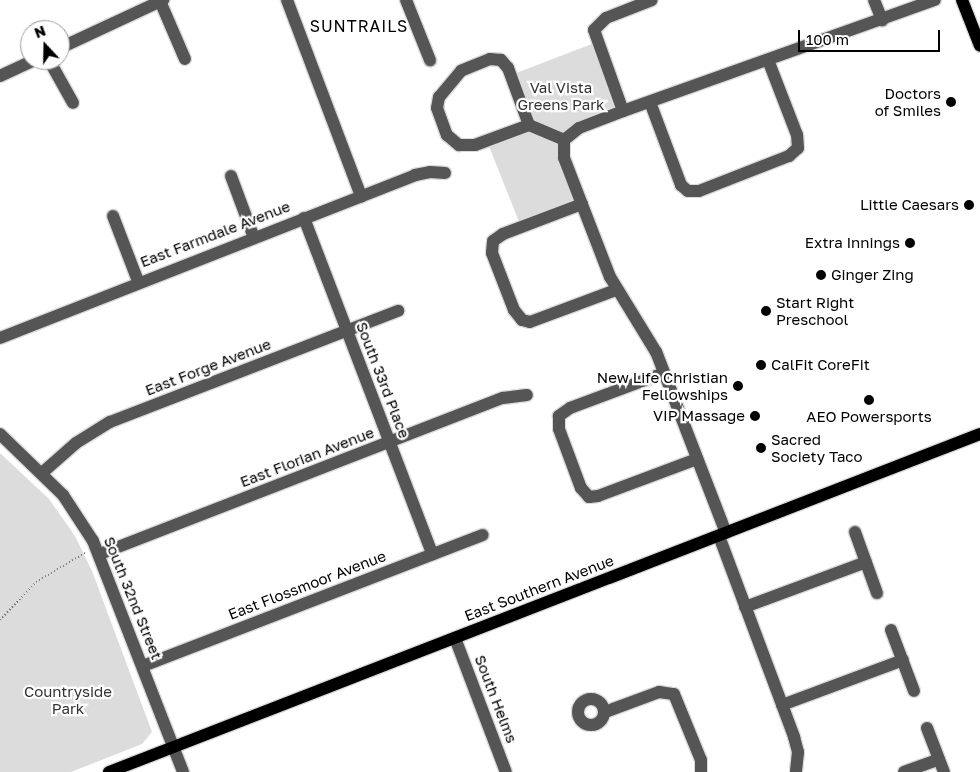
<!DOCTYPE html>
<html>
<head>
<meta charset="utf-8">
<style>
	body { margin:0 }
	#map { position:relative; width:980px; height:772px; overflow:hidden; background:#fff; font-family:"Golos Text",sans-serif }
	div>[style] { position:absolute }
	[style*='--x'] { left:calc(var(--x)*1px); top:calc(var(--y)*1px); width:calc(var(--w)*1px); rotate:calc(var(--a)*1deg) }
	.green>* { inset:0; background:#dcdcdc }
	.path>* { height:2px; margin-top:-1px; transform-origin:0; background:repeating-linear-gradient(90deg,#777 0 1px,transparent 0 3.5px) }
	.roads { filter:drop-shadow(1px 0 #dbdbdb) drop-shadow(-1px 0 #dbdbdb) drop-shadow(0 1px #dbdbdb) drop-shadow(0 -1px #dbdbdb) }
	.minor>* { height:12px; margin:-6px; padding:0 6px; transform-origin:6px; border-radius:6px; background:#555 }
	.minor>.ring { margin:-6px; padding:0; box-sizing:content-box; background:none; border:12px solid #555; border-radius:50% }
	.major>* { height:12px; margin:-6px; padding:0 6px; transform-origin:6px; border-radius:6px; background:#000 }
	.dots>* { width:14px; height:14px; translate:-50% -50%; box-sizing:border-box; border:2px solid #fff; border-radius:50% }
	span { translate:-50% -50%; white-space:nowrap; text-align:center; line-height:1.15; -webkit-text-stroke:4.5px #fff; paint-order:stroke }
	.park-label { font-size:15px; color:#333 }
	.poi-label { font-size:15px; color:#000 }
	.right { translate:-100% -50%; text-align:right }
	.left { translate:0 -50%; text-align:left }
	.street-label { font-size:15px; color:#000 }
	.neighbourhood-label { font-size:16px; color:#000; letter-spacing:1px }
	.north { position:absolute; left:20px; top:20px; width:50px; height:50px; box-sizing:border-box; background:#fff; border:1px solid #999; border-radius:50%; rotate:339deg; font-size:14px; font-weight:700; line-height:20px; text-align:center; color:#000 }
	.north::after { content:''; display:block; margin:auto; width:18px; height:22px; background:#000; clip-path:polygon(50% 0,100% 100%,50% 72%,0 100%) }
	.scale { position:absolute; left:798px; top:30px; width:142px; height:22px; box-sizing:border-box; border:2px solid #000; border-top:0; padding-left:6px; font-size:15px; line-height:18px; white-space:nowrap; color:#000; -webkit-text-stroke:4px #fff; paint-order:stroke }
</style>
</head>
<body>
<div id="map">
	<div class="green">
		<i style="clip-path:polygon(597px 42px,623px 111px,564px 140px,582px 204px,521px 227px,487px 141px,529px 125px,511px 75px)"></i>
		<i style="clip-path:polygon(0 453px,49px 499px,75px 536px,92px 571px,152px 732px,142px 744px,71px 772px,0 772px)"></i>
	</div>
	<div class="path">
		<i style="--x:0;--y:620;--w:52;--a:-46.5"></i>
		<i style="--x:36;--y:582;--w:57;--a:-30.6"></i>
	</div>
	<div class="roads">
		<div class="minor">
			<i style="--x:287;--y:0;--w:210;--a:69.3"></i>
			<i style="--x:406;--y:0;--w:65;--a:68.2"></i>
			<i style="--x:874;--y:0;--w:22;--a:68"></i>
			<i style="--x:160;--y:1;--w:63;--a:66.7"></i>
			<i style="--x:60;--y:48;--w:114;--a:-25"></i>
			<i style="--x:49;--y:60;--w:49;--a:60.8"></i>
			<i style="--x:0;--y:76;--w:38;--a:-25"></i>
			<i style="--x:650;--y:102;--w:89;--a:69.5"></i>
			<i style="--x:681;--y:185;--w:9;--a:41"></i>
			<i style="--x:688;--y:191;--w:11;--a:0"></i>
			<i style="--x:699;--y:191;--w:97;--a:-21.3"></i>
			<i style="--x:789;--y:156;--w:12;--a:-42"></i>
			<i style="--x:798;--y:148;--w:13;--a:-94"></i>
			<i style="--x:797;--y:135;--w:80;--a:-111.1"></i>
			<i style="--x:623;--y:111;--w:86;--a:-109.7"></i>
			<i style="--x:594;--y:30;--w:17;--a:-45"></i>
			<i style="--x:606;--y:18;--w:49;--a:-21.4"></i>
			<i style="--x:529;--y:125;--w:61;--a:-110.2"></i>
			<i style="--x:508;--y:68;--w:11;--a:-131"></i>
			<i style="--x:501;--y:60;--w:11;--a:-175"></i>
			<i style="--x:490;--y:59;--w:31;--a:158"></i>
			<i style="--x:461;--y:71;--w:34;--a:130"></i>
			<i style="--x:439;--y:97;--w:11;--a:100"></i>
			<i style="--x:437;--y:108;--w:29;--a:70"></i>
			<i style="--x:447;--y:135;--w:16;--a:40"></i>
			<i style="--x:459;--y:145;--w:16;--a:0"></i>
			<i style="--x:475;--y:145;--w:58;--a:-20.3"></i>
			<i style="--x:529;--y:125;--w:38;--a:23"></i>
			<i style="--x:231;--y:176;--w:66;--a:69.6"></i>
			<i style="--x:582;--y:204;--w:85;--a:159.2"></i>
			<i style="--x:503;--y:234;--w:12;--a:145"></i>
			<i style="--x:493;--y:241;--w:12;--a:95"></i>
			<i style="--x:492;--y:253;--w:61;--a:68.9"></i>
			<i style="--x:514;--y:310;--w:13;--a:51"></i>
			<i style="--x:522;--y:320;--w:8;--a:14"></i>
			<i style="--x:530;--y:322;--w:92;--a:-20.4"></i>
			<i style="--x:113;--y:216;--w:70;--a:69"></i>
			<i style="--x:304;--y:218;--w:360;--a:69.1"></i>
			<i style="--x:0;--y:338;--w:446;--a:-21.4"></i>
			<i style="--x:415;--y:175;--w:15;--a:-11"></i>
			<i style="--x:430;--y:172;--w:15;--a:4"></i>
			<i style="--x:664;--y:373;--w:100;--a:159.6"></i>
			<i style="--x:570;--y:408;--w:14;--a:144"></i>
			<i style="--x:559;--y:416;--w:13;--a:90"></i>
			<i style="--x:559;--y:429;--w:63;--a:69.6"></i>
			<i style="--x:581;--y:488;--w:12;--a:48"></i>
			<i style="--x:589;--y:497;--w:9;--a:-6"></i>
			<i style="--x:598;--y:496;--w:106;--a:-20.5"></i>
			<i style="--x:0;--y:434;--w:88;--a:44.1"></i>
			<i style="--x:63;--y:495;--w:55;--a:56.9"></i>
			<i style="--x:93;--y:541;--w:248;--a:68.7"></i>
			<i style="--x:42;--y:473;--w:45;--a:-41.4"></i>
			<i style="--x:76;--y:443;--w:40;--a:-32"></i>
			<i style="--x:110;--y:422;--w:309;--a:-21.1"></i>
			<i style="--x:855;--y:532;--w:65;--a:70.2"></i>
			<i style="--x:726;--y:533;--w:194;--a:-111.1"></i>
			<i style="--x:656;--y:352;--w:88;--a:-121.5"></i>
			<i style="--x:610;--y:277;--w:128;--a:-111.1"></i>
			<i style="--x:564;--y:158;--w:18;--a:-90"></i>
			<i style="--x:564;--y:140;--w:19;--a:-39"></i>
			<i style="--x:579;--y:128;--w:47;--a:-21.1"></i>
			<i style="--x:623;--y:111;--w:331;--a:-19.6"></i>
			<i style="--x:719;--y:536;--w:215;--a:69.5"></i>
			<i style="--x:794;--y:737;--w:16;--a:75"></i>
			<i style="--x:798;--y:752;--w:20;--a:96"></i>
			<i style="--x:100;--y:554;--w:432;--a:-21.2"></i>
			<i style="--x:503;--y:398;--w:24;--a:-7"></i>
			<i style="--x:745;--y:607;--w:129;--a:-20.4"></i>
			<i style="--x:891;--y:630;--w:65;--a:69.3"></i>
			<i style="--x:455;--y:638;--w:143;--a:69.2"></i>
			<i style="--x:143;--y:666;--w:364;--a:-21.1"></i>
			<i class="ring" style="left:578px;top:699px;width:14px;height:14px"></i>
			<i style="--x:782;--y:705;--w:129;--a:-20.4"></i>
			<i style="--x:605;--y:712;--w:58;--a:-20.3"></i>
			<i style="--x:659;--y:692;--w:15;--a:8"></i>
			<i style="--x:674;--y:694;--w:71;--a:67.8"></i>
			<i style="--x:701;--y:760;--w:12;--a:90"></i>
			<i style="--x:927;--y:728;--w:47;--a:68.9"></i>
			<i style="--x:904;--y:772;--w:37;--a:-20"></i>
		</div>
		<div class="major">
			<i style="--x:962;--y:0;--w:49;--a:68.6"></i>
			<i style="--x:109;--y:772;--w:934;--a:-21.21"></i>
		</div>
	</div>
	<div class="dots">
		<i style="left:951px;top:102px;background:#000"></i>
		<i style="left:969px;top:205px;background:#000"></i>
		<i style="left:910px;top:243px;background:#000"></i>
		<i style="left:821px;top:275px;background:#000"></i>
		<i style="left:766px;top:311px;background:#000"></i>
		<i style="left:761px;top:365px;background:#000"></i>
		<i style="left:738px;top:386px;background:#000"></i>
		<i style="left:869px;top:400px;background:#000"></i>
		<i style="left:755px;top:416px;background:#000"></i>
		<i style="left:761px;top:448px;background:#000"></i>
	</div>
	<div class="park-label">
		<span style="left:561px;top:96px">Val Vista<br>Greens Park</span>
		<span style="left:68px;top:700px">Countryside<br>Park</span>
	</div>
	<div class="poi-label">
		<span class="right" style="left:941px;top:102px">Doctors<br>of Smiles</span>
		<span class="right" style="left:959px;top:205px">Little Caesars</span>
		<span class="right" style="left:900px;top:243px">Extra Innings</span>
		<span class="left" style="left:831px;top:275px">Ginger Zing</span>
		<span class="left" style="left:776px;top:311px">Start Right<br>Preschool</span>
		<span class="left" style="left:771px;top:365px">CalFit CoreFit</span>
		<span class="right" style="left:728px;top:386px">New Life Christian<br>Fellowships</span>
		<span class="right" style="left:745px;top:416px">VIP Massage</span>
		<span style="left:869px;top:417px">AEO Powersports</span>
		<span class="left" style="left:771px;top:448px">Sacred<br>Society Taco</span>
	</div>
	<div class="street-label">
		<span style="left:215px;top:234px;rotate:-21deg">East Farmdale Avenue</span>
		<span style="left:208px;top:367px;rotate:-21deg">East Forge Avenue</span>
		<span style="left:383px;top:380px;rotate:69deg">South 33rd Place</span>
		<span style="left:307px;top:457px;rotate:-21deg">East Florian Avenue</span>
		<span style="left:307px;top:585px;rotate:-21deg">East Flossmoor Avenue</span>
		<span style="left:539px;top:588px;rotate:-21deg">East Southern Avenue</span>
		<span style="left:133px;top:598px;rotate:68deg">South 32nd Street</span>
		<span style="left:496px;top:699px;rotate:69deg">South Helms</span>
	</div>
	<div class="neighbourhood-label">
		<span style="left:359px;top:26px">SUNTRAILS</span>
	</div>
	<div class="north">N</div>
	<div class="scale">100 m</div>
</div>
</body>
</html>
